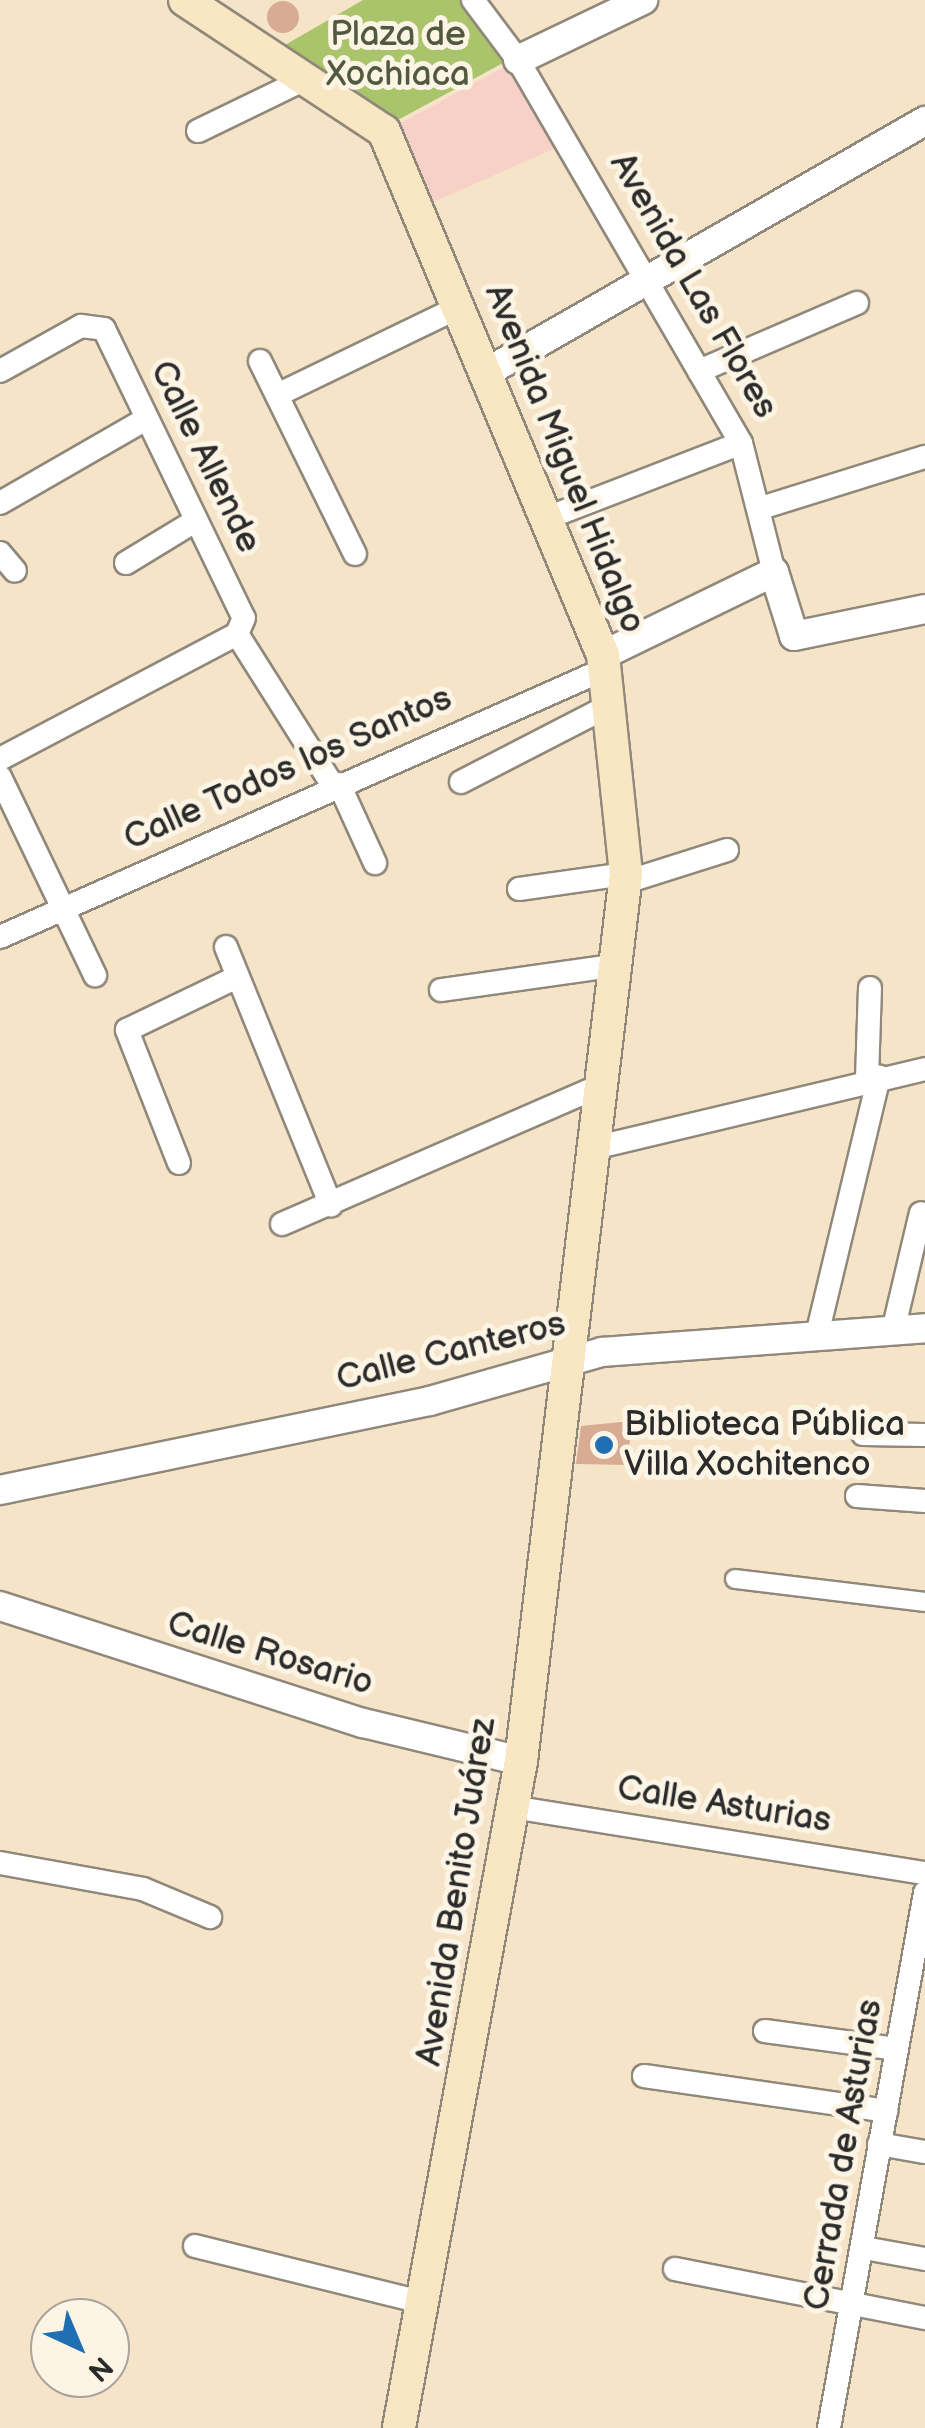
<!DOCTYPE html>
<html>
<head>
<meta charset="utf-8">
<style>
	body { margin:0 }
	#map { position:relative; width:925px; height:2428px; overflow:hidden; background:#f6e4c9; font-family:"Balsamiq Sans",sans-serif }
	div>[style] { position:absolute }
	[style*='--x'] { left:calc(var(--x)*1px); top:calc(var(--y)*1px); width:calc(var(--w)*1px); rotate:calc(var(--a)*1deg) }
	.built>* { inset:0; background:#f7d1c8 }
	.green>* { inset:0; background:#a9c46a }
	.building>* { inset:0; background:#d8ab93 }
	.round { border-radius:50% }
	.roads { filter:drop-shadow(2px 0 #90887a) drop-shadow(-2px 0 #90887a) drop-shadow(0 2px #90887a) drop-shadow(0 -2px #90887a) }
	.pedestrian>* { height:18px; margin:-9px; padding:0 9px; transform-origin:9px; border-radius:9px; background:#fff }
	.minor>* { height:22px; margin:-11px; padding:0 11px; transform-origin:11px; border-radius:11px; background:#fff }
	.tertiary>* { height:28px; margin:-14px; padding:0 14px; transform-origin:14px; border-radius:14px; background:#fff }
	.secondary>* { height:32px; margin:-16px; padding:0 16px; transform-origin:16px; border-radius:16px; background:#f9e7c3 }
	.dots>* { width:28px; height:28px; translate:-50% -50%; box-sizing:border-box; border:5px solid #fcf5e5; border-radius:50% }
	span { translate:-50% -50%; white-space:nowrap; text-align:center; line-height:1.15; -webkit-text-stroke:10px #fcf5e5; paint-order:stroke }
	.park-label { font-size:35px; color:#51593e }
	.street-label { font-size:35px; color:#2b2b2b }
	.poi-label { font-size:35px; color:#2b2b2b }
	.left { translate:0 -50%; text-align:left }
	.north { position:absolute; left:30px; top:2298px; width:100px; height:100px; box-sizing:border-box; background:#fcf5e5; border:2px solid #a8a49b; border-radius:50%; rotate:136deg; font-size:28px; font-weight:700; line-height:40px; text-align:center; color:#2b2b2b }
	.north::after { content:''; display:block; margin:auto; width:35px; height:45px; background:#1f6fb2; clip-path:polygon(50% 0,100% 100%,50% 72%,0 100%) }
</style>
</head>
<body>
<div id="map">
	<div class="built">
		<i style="clip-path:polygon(513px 62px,565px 144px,431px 203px,399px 124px)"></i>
	</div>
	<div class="green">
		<i style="clip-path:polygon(363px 0,471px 0,514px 57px,396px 121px,285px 45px)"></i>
	</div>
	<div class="building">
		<i class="round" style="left:267px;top:1px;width:32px;height:32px"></i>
		<i style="clip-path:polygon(631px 1421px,628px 1465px,576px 1464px,581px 1426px)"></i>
	</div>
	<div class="roads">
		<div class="pedestrian">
			<i style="--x:735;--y:1579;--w:191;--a:6.9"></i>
		</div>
		<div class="minor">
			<i style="--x:473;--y:0;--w:75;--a:53.1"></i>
			<i style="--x:518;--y:60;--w:443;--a:59.8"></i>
			<i style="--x:741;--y:443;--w:133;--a:75.7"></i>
			<i style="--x:198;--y:131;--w:119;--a:-25.9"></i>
			<i style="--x:260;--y:361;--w:215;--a:63.8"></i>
			<i style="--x:0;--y:371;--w:93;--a:-29.1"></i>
			<i style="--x:81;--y:326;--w:23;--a:7"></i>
			<i style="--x:104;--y:329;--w:321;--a:64.2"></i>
			<i style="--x:244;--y:618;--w:17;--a:114"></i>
			<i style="--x:237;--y:634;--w:268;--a:152.2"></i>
			<i style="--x:699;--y:371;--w:172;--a:-23.3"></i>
			<i style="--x:277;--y:395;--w:202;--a:-25.8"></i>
			<i style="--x:0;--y:503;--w:168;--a:-29.9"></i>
			<i style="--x:761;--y:508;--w:172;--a:-17.3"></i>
			<i style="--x:547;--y:518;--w:208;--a:-21.1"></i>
			<i style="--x:0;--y:553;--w:23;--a:50"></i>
			<i style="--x:126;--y:563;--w:81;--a:-31.3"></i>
			<i style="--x:237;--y:634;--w:180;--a:57.7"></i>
			<i style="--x:0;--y:777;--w:220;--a:64.4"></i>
			<i style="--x:461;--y:782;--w:168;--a:-27.3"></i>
			<i style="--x:339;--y:784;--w:87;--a:65.5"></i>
			<i style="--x:626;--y:882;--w:106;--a:-17.6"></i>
			<i style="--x:519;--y:889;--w:108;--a:-8"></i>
			<i style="--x:0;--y:937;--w:662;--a:-23.89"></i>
			<i style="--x:226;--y:947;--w:279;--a:67.9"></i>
			<i style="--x:441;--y:990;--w:180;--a:-8"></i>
			<i style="--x:867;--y:1078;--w:90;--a:-88.1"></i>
			<i style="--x:594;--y:1148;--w:340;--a:-13.4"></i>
			<i style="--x:179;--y:1163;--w:143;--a:-111.4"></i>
			<i style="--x:127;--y:1030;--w:122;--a:-25.7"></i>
			<i style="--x:282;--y:1224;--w:348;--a:-23.5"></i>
			<i style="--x:893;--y:1331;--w:121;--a:-76.7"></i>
			<i style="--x:816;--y:1339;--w:270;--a:-76.5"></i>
			<i style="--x:863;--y:1434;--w:62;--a:0.9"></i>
			<i style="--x:857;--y:1496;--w:68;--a:4.2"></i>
			<i style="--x:512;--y:1807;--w:418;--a:9.1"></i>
			<i style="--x:0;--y:1863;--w:145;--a:10.3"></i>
			<i style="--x:143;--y:1889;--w:73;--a:22.7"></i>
			<i style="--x:765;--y:2031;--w:132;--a:7.8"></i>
			<i style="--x:644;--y:2076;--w:245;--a:8.2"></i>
			<i style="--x:879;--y:2144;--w:47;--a:9.9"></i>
			<i style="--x:195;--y:2246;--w:237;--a:13.9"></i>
			<i style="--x:864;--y:2248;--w:62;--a:10.2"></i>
			<i style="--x:675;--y:2269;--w:255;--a:11.1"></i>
			<i style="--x:829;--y:2428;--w:544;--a:-79.83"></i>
		</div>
		<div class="tertiary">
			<i style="--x:518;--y:60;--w:139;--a:-25.6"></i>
			<i style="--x:487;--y:372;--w:505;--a:-29.82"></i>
			<i style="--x:603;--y:655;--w:190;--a:-25.9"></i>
			<i style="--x:774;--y:572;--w:67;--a:72.6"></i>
			<i style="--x:794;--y:636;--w:134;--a:-11.6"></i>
			<i style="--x:0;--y:1490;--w:439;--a:-11.7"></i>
			<i style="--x:430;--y:1401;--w:179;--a:-15.9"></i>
			<i style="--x:602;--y:1352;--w:324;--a:-4.2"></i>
			<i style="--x:0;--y:1606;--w:381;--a:17.9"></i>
			<i style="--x:363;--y:1723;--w:163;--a:13.5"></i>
		</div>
		<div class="secondary">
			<i style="--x:185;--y:0;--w:238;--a:33.4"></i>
			<i style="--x:384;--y:131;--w:568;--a:67.32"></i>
			<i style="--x:603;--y:655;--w:220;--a:84"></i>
			<i style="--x:626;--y:874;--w:893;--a:96.75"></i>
			<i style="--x:521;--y:1761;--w:678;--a:100.37"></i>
		</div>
	</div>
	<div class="dots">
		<i style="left:604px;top:1445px;background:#1f6fb2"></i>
	</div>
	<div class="park-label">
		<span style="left:398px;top:55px">Plaza de<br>Xochiaca</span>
	</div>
	<div class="street-label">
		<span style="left:693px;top:286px;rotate:60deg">Avenida Las Flores</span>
		<span style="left:205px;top:457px;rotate:64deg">Calle Allende</span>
		<span style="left:564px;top:459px;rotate:68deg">Avenida Miguel Hidalgo</span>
		<span style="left:288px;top:769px;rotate:-24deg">Calle Todos los Santos</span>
		<span style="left:451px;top:1352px;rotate:-14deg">Calle Canteros</span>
		<span style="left:270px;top:1654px;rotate:17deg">Calle Rosario</span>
		<span style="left:724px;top:1805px;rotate:9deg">Calle Asturias</span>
		<span style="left:457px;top:1892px;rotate:-81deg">Avenida Benito Juárez</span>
		<span style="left:844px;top:2155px;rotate:-80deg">Cerrada de Asturias</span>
	</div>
	<div class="poi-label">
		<span class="left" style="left:624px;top:1445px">Biblioteca Pública<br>Villa Xochitenco</span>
	</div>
	<div class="north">N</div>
</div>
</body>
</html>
